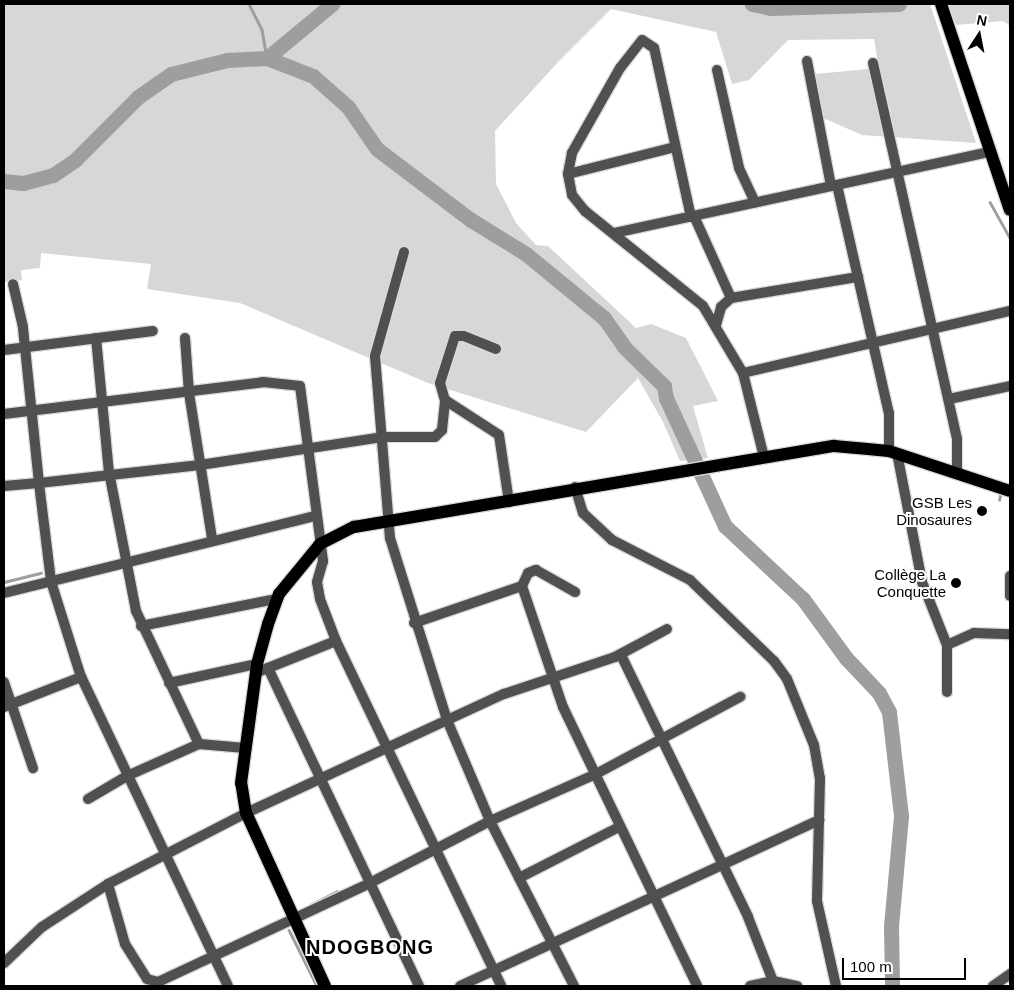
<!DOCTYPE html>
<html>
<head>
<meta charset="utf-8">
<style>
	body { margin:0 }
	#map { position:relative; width:1014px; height:990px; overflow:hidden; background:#fff; font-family:Arial,sans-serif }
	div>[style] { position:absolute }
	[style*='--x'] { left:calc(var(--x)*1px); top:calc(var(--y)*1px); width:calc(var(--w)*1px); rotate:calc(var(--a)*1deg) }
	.green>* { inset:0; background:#d7d7d7 }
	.stream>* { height:2.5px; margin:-1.25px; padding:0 1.25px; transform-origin:1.25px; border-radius:1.25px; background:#9e9e9e }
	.river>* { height:15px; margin:-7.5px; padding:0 7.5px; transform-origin:7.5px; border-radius:7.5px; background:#9e9e9e }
	.roads { filter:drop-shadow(1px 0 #dbdbdb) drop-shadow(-1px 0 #dbdbdb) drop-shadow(0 1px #dbdbdb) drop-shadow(0 -1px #dbdbdb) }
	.minor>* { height:10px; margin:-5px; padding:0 5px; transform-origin:5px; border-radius:5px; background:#505050 }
	.major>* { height:12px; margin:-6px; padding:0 6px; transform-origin:6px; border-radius:6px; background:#000 }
	.dots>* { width:14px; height:14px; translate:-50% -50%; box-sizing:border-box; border:2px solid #fff; border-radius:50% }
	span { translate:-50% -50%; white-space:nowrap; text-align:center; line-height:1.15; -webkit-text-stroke:4px #fff; paint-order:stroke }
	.poi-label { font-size:15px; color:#000 }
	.right { translate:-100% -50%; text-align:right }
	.district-label { font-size:20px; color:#000; font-weight:700; letter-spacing:1px }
	.frame { position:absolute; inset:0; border:5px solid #000; pointer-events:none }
	.north { position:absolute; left:954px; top:10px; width:50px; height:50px; -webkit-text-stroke:4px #fff; paint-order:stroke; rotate:11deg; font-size:14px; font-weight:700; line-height:20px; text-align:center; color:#000 }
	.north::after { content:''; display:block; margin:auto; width:18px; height:22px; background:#000; clip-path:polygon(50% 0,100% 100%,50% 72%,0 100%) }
	.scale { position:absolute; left:842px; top:958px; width:124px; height:22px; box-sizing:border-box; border:2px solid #000; border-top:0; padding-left:6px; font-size:15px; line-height:18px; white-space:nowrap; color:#000; -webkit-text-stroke:4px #fff; paint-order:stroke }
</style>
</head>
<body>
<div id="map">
	<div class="green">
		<i style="clip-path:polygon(4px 4px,930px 4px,976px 143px,862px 135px,821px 117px,815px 74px,879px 68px,874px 39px,788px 40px,749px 80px,732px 84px,716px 32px,611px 9px,560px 60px,495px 131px,496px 184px,516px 223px,536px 245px,548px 246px,636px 328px,651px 324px,686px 338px,718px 401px,693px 406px,708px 458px,680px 461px,663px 422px,638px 378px,586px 432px,428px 383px,240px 303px,147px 289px,151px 264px,41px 253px,40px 268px,21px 270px,22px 280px,4px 282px)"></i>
		<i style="clip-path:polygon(948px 4px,1010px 4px,1010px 26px,1003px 21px,956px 25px)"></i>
	</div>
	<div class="stream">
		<i style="--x:249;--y:4;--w:29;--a:63"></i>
		<i style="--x:262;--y:30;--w:28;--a:80"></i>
		<i style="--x:990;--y:202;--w:41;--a:60.9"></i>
		<i style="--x:999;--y:500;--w:8;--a:-76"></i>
		<i style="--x:4;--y:582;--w:38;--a:-14"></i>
		<i style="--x:310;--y:905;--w:30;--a:-27"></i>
		<i style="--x:289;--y:930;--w:63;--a:63.4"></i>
	</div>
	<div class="river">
		<i style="--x:752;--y:4;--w:19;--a:12"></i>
		<i style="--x:771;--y:8;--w:128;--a:-1.8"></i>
		<i style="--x:267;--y:58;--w:85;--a:-39.7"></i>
		<i style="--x:4;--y:181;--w:19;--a:6"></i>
		<i style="--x:23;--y:183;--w:31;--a:-15"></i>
		<i style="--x:53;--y:175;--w:27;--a:-34"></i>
		<i style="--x:75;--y:160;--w:89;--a:-45"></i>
		<i style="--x:138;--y:97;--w:40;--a:-34.9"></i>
		<i style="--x:171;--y:74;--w:58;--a:-14"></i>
		<i style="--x:227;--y:60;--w:40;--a:-2.9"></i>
		<i style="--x:267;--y:58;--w:49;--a:21.4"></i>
		<i style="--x:313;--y:76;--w:47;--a:41.5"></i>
		<i style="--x:348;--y:107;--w:51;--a:55.4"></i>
		<i style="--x:377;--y:149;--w:118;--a:37.1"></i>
		<i style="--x:471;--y:220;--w:65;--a:31.7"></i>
		<i style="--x:526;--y:254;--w:101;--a:39.4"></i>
		<i style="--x:604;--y:318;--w:35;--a:55"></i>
		<i style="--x:624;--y:347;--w:56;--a:44.3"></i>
		<i style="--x:664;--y:386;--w:12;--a:81"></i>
		<i style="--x:666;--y:398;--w:141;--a:65.3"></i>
		<i style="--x:725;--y:526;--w:107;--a:43.1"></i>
		<i style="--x:803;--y:599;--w:73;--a:53.9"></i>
		<i style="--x:846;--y:658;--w:48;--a:46.7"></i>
		<i style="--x:879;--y:693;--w:21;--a:62"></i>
		<i style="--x:889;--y:712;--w:105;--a:83.4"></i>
		<i style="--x:901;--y:816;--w:110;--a:95.2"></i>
		<i style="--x:891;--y:926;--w:60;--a:89"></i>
	</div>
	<div class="roads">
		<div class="minor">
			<i style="--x:807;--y:61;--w:127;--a:79.1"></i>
			<i style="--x:873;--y:63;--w:385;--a:77.4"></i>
			<i style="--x:957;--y:439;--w:33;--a:90"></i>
			<i style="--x:717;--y:70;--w:100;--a:77.3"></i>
			<i style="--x:739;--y:168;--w:38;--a:65"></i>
			<i style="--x:568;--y:174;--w:110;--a:-14.2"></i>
			<i style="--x:837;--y:185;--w:234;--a:77.2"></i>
			<i style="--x:889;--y:413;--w:38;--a:90"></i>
			<i style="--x:694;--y:216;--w:90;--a:65.7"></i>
			<i style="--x:691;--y:217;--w:173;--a:-102.3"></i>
			<i style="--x:654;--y:48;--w:14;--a:-146"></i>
			<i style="--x:642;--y:40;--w:36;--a:128"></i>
			<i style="--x:620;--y:68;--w:98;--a:119.5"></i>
			<i style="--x:572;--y:153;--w:21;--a:101"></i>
			<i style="--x:568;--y:174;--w:21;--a:79"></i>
			<i style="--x:572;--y:195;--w:21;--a:51"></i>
			<i style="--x:585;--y:211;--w:151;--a:38.8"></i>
			<i style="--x:703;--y:306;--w:78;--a:59.2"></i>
			<i style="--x:743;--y:373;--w:274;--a:-13.1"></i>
			<i style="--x:614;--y:233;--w:384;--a:-12.2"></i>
			<i style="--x:404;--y:252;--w:108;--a:105.6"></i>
			<i style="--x:375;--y:356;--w:183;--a:85.3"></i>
			<i style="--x:390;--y:538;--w:191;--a:72.6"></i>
			<i style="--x:447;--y:720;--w:110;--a:66.9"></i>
			<i style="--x:490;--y:821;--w:185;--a:63"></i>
			<i style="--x:716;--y:325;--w:19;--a:-74"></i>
			<i style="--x:721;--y:307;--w:13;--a:-42"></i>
			<i style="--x:731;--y:298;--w:129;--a:-9.4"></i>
			<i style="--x:96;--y:338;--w:135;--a:84.5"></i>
			<i style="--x:109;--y:472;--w:142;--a:79"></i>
			<i style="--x:136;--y:611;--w:147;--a:64.7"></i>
			<i style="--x:185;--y:338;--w:55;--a:85.8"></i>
			<i style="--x:189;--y:393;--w:148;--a:81"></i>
			<i style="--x:496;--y:349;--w:35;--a:-158"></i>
			<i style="--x:463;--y:336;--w:8;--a:180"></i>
			<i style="--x:455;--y:336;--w:49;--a:107.7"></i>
			<i style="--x:440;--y:383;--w:18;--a:74"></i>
			<i style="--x:445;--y:400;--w:64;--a:32.9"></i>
			<i style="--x:499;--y:435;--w:68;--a:81.5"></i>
			<i style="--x:4;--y:350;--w:150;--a:-7.3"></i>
			<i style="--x:743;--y:373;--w:87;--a:76"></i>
			<i style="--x:949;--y:399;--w:62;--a:-12"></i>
			<i style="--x:4;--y:414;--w:261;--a:-7"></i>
			<i style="--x:263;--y:382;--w:37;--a:6"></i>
			<i style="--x:300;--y:386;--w:177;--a:82.5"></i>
			<i style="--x:323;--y:561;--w:22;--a:106"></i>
			<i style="--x:317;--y:582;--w:17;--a:80"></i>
			<i style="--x:320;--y:599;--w:45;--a:69.1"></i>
			<i style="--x:336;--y:641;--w:382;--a:64.4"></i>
			<i style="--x:897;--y:453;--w:131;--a:79"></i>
			<i style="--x:922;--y:582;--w:68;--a:68.4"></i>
			<i style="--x:947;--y:645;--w:47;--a:90"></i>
			<i style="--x:4;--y:486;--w:35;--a:-5"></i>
			<i style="--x:39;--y:483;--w:157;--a:-95.9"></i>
			<i style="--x:23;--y:327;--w:44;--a:-103.1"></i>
			<i style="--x:575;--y:487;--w:27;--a:73"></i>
			<i style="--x:583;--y:513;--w:40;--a:43"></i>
			<i style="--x:612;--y:540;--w:88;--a:27.1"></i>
			<i style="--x:690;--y:580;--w:117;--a:44"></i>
			<i style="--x:774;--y:661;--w:22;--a:54"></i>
			<i style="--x:787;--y:679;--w:71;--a:67.8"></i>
			<i style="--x:814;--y:745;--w:34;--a:80"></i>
			<i style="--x:820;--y:778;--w:123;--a:91.4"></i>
			<i style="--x:817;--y:901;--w:87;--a:77.4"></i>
			<i style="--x:1010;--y:576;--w:20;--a:90"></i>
			<i style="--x:522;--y:586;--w:128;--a:71.3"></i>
			<i style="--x:563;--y:707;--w:310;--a:64.3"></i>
			<i style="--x:522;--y:586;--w:14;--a:-65"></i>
			<i style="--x:528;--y:573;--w:9;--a:-21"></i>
			<i style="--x:536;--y:570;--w:45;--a:29.4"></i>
			<i style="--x:4;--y:593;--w:319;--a:-13.9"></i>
			<i style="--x:414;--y:623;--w:114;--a:-18.9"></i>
			<i style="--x:141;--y:626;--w:138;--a:-11.3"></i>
			<i style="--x:947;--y:645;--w:30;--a:-24"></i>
			<i style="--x:974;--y:633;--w:36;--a:2"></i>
			<i style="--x:621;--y:655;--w:291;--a:64.1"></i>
			<i style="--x:748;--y:917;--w:69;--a:68.7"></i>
			<i style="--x:773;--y:981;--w:25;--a:12"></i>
			<i style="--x:268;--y:668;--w:73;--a:-21.7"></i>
			<i style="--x:256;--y:673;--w:13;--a:-23"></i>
			<i style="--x:268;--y:668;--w:352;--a:64.6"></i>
			<i style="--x:4;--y:682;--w:91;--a:71.4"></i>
			<i style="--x:169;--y:683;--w:90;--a:-12.2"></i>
			<i style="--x:4;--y:707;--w:83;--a:-21.3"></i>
			<i style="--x:88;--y:799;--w:45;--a:-30.5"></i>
			<i style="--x:127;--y:776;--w:79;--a:-24"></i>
			<i style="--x:199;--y:744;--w:46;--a:5"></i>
			<i style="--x:519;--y:878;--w:112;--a:-27"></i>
			<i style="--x:108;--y:884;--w:62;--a:74.2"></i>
			<i style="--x:125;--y:944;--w:41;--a:57.8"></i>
			<i style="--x:147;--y:979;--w:11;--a:15"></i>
			<i style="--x:158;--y:982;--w:234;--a:-25"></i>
			<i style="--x:370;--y:883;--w:135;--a:-27.3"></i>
			<i style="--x:490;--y:821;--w:114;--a:-23.9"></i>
			<i style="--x:594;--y:775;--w:166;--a:-28.1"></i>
			<i style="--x:4;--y:963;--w:52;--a:-43.5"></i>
			<i style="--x:42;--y:927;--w:79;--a:-33.1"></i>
			<i style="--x:108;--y:884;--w:155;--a:-27.2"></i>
			<i style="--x:246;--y:813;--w:284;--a:-24.8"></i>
			<i style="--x:504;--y:694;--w:117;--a:-18.4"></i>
			<i style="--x:615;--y:657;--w:59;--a:-28.3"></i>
			<i style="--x:228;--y:986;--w:342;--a:-115.4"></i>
			<i style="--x:81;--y:677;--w:101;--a:-107.4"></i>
			<i style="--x:51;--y:581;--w:99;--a:-97"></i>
			<i style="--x:39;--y:483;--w:162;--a:-6.4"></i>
			<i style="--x:200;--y:465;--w:184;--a:-8.7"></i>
			<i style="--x:382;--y:437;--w:53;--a:0"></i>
			<i style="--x:435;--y:437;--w:10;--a:-45"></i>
			<i style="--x:442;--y:430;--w:30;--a:-84"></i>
			<i style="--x:460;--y:986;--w:396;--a:-24.8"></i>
			<i style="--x:750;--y:986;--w:24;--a:-12"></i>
			<i style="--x:993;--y:986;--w:21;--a:-35"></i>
		</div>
		<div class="major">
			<i style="--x:941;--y:4;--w:217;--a:71.5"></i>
			<i style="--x:325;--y:986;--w:190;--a:-114.5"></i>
			<i style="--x:246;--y:813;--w:30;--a:-99"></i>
			<i style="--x:241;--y:783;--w:120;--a:-82.3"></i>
			<i style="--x:257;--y:664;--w:41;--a:-74.6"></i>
			<i style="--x:268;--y:624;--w:32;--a:-70"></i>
			<i style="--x:279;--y:594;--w:65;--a:-50.6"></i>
			<i style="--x:320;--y:544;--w:38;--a:-27"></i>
			<i style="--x:354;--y:527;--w:487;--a:-9.6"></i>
			<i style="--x:834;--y:446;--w:55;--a:5.2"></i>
			<i style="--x:889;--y:451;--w:127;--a:18.3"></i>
		</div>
	</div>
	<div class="dots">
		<i style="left:982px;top:511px;background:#000"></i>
		<i style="left:956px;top:583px;background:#000"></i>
	</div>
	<div class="poi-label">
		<span class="right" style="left:972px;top:511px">GSB Les<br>Dinosaures</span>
		<span class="right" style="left:946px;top:583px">Collège La<br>Conquette</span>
	</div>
	<div class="district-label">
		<span style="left:370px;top:947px">NDOGBONG</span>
	</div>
	<div class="frame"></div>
	<div class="north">N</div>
	<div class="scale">100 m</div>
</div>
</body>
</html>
